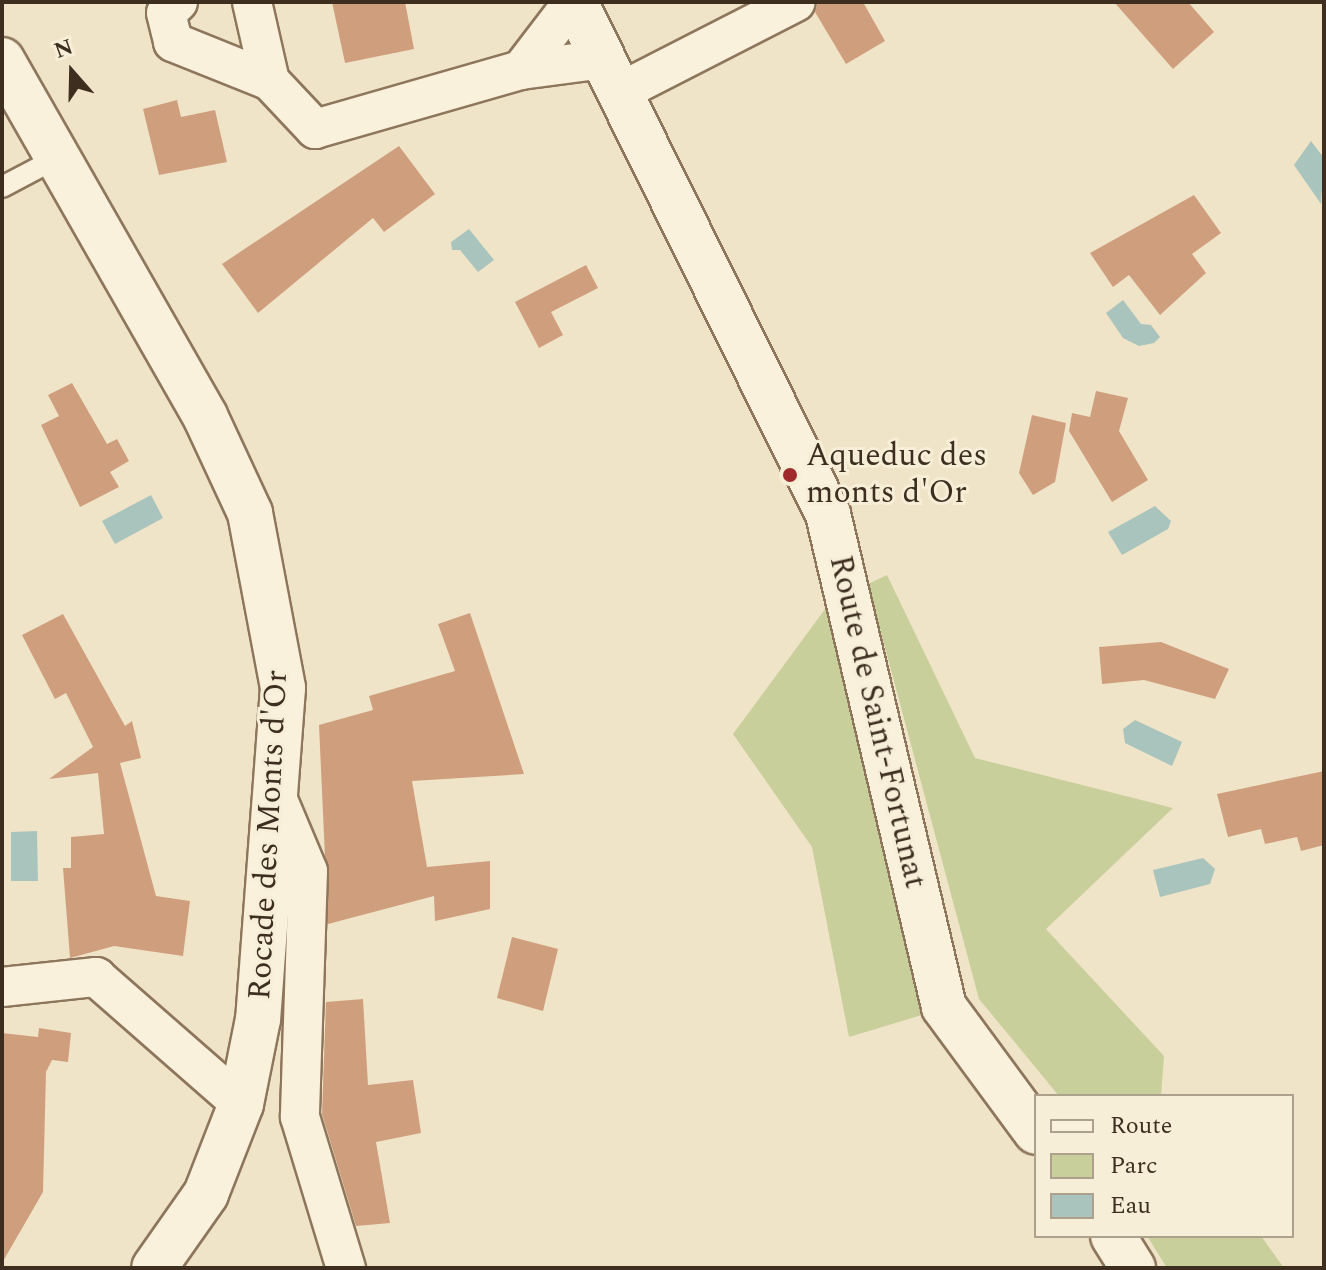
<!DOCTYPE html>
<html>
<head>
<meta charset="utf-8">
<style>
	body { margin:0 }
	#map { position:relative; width:1326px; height:1270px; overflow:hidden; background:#f0e4c8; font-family:Spectral,serif }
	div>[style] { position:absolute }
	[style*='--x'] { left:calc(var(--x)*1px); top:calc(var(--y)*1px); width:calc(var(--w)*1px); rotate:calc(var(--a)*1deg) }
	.green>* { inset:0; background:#c9cf9b }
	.water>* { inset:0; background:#a9c4bc }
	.building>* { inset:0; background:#cf9f7d }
	.roads { filter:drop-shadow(2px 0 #8d765c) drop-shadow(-2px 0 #8d765c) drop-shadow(0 2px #8d765c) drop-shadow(0 -2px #8d765c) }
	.service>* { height:20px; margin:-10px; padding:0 10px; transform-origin:10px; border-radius:10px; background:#faf1dc }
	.minor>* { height:38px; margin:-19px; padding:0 19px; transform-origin:19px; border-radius:19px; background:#faf1dc }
	.tertiary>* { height:44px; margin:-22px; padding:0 22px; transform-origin:22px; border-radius:22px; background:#faf1dc }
	.dots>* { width:22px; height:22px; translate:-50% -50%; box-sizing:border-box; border:4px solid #f7eed8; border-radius:50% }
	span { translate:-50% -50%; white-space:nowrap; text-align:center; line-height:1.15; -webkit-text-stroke:6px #f7eed8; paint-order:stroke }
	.poi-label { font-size:32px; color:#3d2e20 }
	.left { translate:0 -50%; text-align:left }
	.street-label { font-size:32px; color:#3d2e20 }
	.frame { position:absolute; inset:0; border:4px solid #3d2e20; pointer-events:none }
	.legend { position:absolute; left:1034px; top:1094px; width:260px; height:144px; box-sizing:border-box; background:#f7eed8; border:2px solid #ada18e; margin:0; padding:10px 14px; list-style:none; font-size:24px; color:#3d2e20 }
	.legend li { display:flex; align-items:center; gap:16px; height:40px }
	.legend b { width:40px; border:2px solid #ada18e }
	.north { position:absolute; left:32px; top:32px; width:80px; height:80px; -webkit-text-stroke:6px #f7eed8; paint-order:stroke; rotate:340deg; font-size:22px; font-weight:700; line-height:32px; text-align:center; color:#3d2e20 }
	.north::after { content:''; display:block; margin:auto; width:28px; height:36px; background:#3d2e20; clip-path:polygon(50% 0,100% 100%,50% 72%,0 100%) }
</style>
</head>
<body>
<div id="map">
	<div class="green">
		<i style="clip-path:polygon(887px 575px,975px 758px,1173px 808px,1046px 929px,1164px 1056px,1161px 1096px,1059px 1096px,979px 999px,868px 584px)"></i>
		<i style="clip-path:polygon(831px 601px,922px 1015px,849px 1037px,812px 847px,733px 734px)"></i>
		<i style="clip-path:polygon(1147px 1236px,1261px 1236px,1284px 1268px,1167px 1268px)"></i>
	</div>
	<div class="water">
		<i style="clip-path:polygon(1311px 141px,1324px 158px,1321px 204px,1294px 165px)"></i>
		<i style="clip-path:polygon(469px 229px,494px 260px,478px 272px,460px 250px,452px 250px,451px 242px)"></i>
		<i style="clip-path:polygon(1123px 300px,1141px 324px,1151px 325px,1160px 337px,1154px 343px,1139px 346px,1123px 338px,1106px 313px)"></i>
		<i style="clip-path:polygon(151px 495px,163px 518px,115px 544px,102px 521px)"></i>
		<i style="clip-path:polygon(1155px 506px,1171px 521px,1168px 529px,1122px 555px,1108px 532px)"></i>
		<i style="clip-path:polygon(1135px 720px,1182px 742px,1172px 766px,1125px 743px,1123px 729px)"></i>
		<i style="clip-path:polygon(37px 831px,38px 881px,11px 881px,11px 832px)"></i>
		<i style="clip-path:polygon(1203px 858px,1215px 869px,1210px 884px,1160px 897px,1153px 870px)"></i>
	</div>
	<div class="building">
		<i style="clip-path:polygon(332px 2px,405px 2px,414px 49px,345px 63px)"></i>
		<i style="clip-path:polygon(818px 2px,863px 2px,885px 41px,846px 64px,815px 12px)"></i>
		<i style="clip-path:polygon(1114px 2px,1188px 2px,1214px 32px,1173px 69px)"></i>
		<i style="clip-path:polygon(177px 100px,181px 117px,215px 110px,227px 162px,159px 175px,143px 109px)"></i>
		<i style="clip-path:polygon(399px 146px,435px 194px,384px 232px,373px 218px,258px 313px,222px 264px)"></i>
		<i style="clip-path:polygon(1194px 195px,1221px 233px,1192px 254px,1206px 273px,1160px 315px,1129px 275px,1113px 287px,1090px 253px)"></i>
		<i style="clip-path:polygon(586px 265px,598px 288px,551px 312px,563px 335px,539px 348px,515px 302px)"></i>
		<i style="clip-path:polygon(72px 383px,107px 444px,117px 439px,129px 461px,110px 472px,119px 487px,80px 507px,41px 425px,59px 416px,48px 395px)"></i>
		<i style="clip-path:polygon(1096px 391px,1128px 398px,1119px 431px,1148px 480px,1112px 502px,1069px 431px,1072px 413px,1090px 417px)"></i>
		<i style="clip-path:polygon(1032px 415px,1066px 423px,1055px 482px,1033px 495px,1019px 473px)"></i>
		<i style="clip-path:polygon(470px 613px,524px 774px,412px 781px,427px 867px,490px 861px,490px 909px,435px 921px,434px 896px,328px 924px,319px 725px,373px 710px,369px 696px,455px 671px,438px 624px)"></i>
		<i style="clip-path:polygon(63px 614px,125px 726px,132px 721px,141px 758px,120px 763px,156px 896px,190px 901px,183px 956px,114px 946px,70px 958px,63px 868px,71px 868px,71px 837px,104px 834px,98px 773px,49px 779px,93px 747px,66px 693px,55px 699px,22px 635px)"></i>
		<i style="clip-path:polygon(1161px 642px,1229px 669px,1215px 699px,1144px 680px,1102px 684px,1099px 647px)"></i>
		<i style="clip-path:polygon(1324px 771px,1324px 845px,1301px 851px,1297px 837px,1265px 844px,1261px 829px,1228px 837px,1217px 794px)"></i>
		<i style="clip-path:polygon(512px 937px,558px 949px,543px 1011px,497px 998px)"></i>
		<i style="clip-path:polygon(363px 999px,368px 1085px,413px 1080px,421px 1133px,376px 1142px,390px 1223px,356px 1226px,322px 1114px,326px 1002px)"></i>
		<i style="clip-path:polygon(39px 1028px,71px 1033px,68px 1062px,52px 1060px,46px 1072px,43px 1192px,2px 1263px,2px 1033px,38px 1037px)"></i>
	</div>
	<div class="roads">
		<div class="service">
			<i style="--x:2;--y:187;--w:64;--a:-27.8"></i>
		</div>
		<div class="minor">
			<i style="--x:178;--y:2;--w:16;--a:137"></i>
			<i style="--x:166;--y:13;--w:30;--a:76"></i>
			<i style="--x:173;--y:42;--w:105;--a:21.9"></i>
			<i style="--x:270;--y:81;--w:66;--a:46.8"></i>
			<i style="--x:315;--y:129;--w:214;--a:-16"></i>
			<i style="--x:521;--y:70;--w:84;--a:-7.5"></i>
			<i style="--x:252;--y:2;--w:81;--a:77.2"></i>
			<i style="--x:521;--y:70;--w:86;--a:-52.6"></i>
			<i style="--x:622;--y:91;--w:195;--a:-27.1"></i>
			<i style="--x:276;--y:795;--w:82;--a:67.2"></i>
			<i style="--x:308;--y:871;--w:246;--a:91.9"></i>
			<i style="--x:300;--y:1117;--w:158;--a:73.1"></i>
			<i style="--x:2;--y:987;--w:95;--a:-6.1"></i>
			<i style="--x:96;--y:977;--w:193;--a:41.2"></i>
		</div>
		<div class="tertiary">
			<i style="--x:575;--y:2;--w:571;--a:63.7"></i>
			<i style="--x:828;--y:514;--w:506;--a:76.76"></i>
			<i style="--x:944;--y:1007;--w:155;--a:53.6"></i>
			<i style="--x:2;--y:60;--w:410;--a:60.3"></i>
			<i style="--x:205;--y:416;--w:107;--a:65.1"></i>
			<i style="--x:250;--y:513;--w:178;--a:79.3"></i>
			<i style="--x:283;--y:688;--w:332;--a:94.3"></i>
			<i style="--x:258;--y:1019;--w:87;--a:101.3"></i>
			<i style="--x:241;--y:1104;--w:97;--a:111.3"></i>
			<i style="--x:206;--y:1194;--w:90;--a:125.1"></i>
			<i style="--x:1113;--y:1236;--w:38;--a:58"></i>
		</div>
	</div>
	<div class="dots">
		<i style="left:790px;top:475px;background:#9e2a2b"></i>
	</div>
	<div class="poi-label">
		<span class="left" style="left:806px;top:475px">Aqueduc des<br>monts d'Or</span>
	</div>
	<div class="street-label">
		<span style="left:877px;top:722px;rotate:77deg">Route de Saint-Fortunat</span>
		<span style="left:269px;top:835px;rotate:-87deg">Rocade des Monts d'Or</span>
	</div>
	<div class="frame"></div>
	<ul class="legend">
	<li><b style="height:10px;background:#faf1dc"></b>Route</li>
	<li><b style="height:22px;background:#c9cf9b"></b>Parc</li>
	<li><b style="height:22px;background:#a9c4bc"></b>Eau</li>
	</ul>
	<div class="north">N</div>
</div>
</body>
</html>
